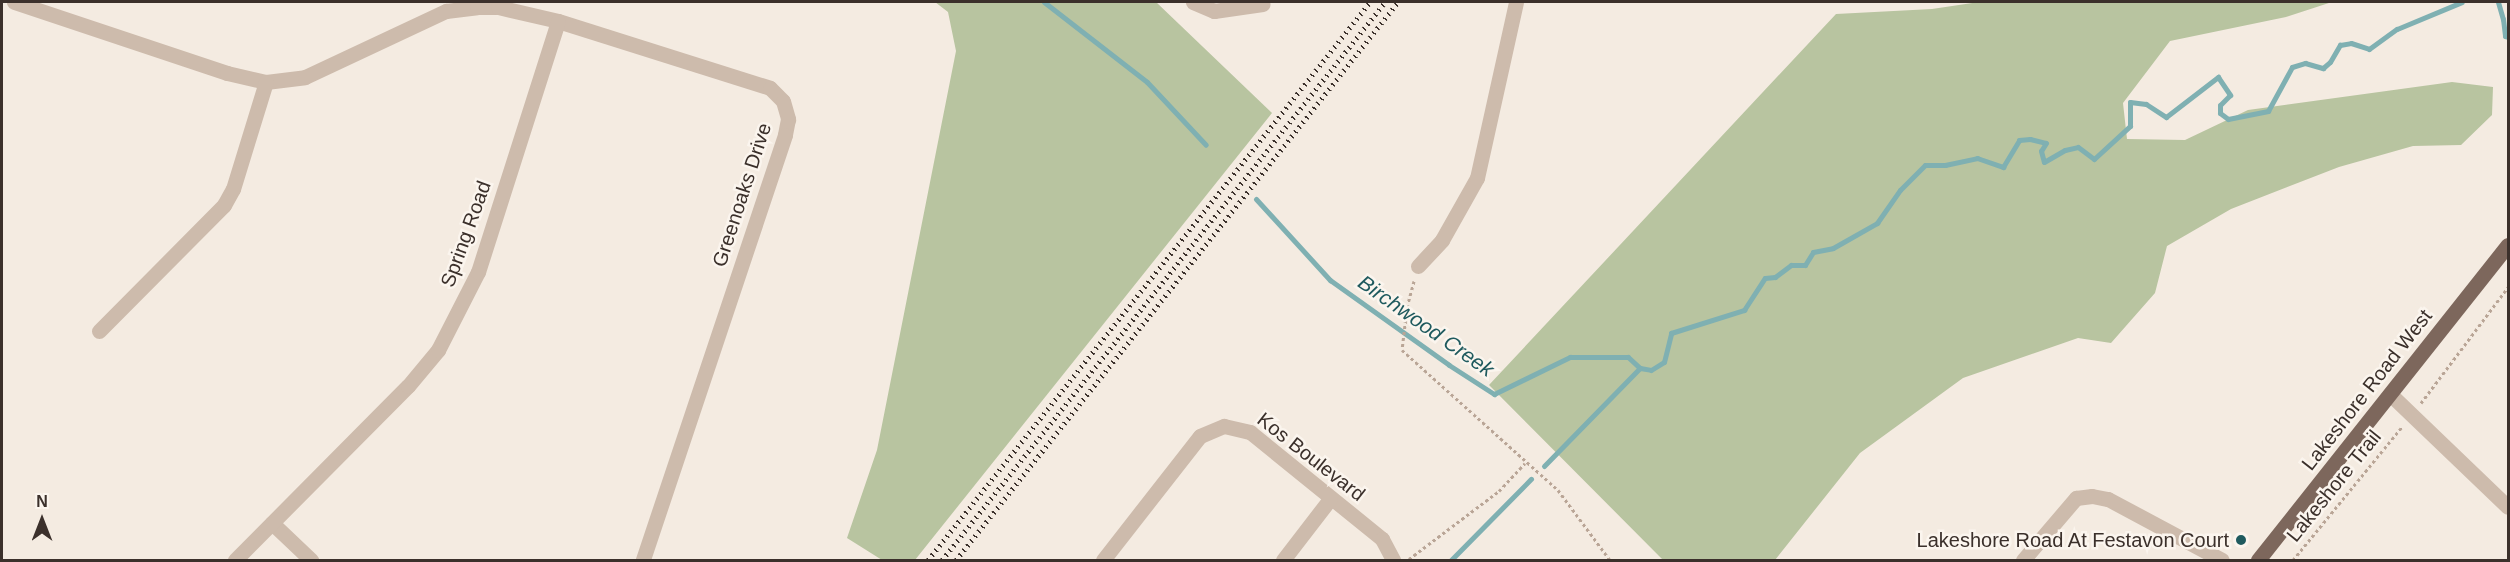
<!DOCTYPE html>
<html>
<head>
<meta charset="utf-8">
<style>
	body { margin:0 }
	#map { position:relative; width:2510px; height:562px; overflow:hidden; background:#f4ebe1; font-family:Helvetica,sans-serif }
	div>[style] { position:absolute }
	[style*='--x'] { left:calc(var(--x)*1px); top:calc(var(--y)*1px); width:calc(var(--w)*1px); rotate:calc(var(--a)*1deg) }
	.green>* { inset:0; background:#b8c4a0 }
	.stream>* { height:5px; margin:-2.5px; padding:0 2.5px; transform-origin:2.5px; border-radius:2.5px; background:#7fb0b2 }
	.path>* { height:3px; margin-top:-1.5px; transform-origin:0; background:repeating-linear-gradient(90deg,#b9a596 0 3px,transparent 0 6px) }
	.minor>* { height:15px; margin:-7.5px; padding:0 7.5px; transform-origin:7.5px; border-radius:7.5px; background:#cdbbac }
	.major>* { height:15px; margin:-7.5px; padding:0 7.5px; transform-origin:7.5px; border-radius:7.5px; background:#7d675c }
	.rail>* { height:4.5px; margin-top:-2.25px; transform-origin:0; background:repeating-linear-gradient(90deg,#3b302b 0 1.5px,transparent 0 6px) }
	.dots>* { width:16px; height:16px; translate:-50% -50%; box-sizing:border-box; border:3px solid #fbf5ee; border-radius:50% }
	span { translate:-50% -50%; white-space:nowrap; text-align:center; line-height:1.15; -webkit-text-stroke:5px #fbf5ee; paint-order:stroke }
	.street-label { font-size:20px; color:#3b302b }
	.poi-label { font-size:20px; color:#3b302b }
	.right { translate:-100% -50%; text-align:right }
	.water-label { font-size:21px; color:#1f5a5e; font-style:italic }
	.frame { position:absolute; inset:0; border:3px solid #3b302b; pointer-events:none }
	.north { position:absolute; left:12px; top:490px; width:60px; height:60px; -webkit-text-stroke:4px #fbf5ee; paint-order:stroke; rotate:0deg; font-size:16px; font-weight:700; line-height:24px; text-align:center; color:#3b302b }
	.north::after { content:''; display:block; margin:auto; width:21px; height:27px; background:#3b302b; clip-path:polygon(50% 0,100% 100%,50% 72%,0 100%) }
</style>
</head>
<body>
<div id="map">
	<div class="green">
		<i style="clip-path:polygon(935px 2px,1156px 2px,1272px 113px,915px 560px,882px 560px,847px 538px,877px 450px,956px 51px,948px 12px)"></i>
		<i style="clip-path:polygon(1979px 2px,2332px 2px,2286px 17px,2170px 41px,2123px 103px,2127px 139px,2185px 140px,2248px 110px,2452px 82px,2493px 87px,2492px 115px,2461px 145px,2413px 146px,2339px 167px,2231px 209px,2167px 246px,2155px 293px,2111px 343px,2078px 338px,1963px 378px,1860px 453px,1775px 560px,1663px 560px,1489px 385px,1836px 14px,1932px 9px)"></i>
	</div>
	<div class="stream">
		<i style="--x:1044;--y:2;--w:130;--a:37.8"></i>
		<i style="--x:1147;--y:82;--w:86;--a:46.9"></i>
		<i style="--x:2498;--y:2;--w:18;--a:74"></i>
		<i style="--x:2503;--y:19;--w:17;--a:83"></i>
		<i style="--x:2505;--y:36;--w:3;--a:18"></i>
		<i style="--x:1256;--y:199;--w:110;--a:47.6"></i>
		<i style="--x:1330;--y:280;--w:146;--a:35.5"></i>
		<i style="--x:1449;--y:365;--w:54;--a:32.8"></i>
		<i style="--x:1494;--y:394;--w:85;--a:-26"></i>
		<i style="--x:1570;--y:357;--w:58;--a:0"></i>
		<i style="--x:1628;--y:357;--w:16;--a:43"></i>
		<i style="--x:1640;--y:368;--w:11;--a:10"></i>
		<i style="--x:1651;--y:370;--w:15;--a:-32"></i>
		<i style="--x:1664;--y:362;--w:30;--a:-76"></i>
		<i style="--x:1671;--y:333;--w:77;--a:-17.5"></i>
		<i style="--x:1744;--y:310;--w:38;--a:-57"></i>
		<i style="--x:1765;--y:278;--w:10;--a:-6"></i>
		<i style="--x:1775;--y:277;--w:20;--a:-37"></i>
		<i style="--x:1791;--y:265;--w:14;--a:0"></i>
		<i style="--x:1805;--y:265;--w:15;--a:-58"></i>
		<i style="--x:1813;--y:252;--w:20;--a:-11"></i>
		<i style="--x:1833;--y:248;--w:51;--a:-29.6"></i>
		<i style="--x:1877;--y:223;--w:40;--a:-55.1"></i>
		<i style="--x:1900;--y:190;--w:35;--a:-45"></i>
		<i style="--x:1925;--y:165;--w:20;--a:0"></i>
		<i style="--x:1945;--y:165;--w:33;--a:-12"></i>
		<i style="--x:1977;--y:158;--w:28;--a:19"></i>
		<i style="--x:2003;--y:167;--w:31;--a:-59"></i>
		<i style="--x:2019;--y:140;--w:11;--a:-5"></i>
		<i style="--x:2030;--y:139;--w:16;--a:14"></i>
		<i style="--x:2046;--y:143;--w:9;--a:122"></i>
		<i style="--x:2041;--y:151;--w:11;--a:75"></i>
		<i style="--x:2044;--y:162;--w:24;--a:-30"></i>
		<i style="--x:2065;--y:150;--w:13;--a:-13"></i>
		<i style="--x:2078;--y:147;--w:20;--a:37"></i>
		<i style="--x:2094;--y:159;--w:49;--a:-42.5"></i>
		<i style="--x:2130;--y:126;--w:24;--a:-90"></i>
		<i style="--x:2130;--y:102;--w:16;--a:7"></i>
		<i style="--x:2146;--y:104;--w:24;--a:33"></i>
		<i style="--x:2166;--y:117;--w:66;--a:-37.6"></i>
		<i style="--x:2218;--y:77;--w:22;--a:56"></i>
		<i style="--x:2230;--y:95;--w:14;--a:135"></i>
		<i style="--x:2220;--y:105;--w:8;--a:90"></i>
		<i style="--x:2220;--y:113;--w:10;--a:37"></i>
		<i style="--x:2228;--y:119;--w:41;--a:-11.3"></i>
		<i style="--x:2268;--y:111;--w:50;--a:-61.4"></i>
		<i style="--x:2292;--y:67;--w:14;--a:-17"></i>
		<i style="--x:2305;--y:63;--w:19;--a:16"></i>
		<i style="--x:2323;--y:68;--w:9;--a:-41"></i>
		<i style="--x:2330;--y:62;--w:20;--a:-60"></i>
		<i style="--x:2340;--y:45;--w:11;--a:-10"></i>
		<i style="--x:2351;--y:43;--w:19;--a:18"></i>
		<i style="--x:2369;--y:49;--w:34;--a:-36"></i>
		<i style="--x:2397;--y:29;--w:70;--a:-22.6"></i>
		<i style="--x:1544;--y:466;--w:137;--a:-45.6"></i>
		<i style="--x:1451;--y:560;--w:114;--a:-45.4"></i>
	</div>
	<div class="path">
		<i style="--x:1414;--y:281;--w:28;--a:105"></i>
		<i style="--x:1407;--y:308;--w:42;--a:96.8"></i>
		<i style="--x:1402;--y:350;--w:210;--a:41.9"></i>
		<i style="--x:1558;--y:490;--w:87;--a:53.4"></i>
		<i style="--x:2421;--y:403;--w:145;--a:-53.1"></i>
		<i style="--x:1409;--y:559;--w:113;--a:-37.1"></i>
		<i style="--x:1499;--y:491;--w:38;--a:-47"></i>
		<i style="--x:2293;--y:560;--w:172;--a:-50.7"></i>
	</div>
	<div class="minor">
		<i style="--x:14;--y:2;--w:225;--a:18.4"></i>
		<i style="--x:227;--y:73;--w:40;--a:13"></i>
		<i style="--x:266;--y:82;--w:39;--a:-7"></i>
		<i style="--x:305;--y:77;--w:156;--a:-25.1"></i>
		<i style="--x:446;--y:11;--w:31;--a:-7"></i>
		<i style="--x:477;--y:7;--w:21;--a:0"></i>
		<i style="--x:498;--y:7;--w:62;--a:13.1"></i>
		<i style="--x:558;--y:21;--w:222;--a:17.5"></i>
		<i style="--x:770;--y:88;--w:18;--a:45"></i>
		<i style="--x:783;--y:101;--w:19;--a:74"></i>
		<i style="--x:788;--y:119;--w:16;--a:101"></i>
		<i style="--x:785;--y:135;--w:448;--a:108.5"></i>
		<i style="--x:1193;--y:2;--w:23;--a:23"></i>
		<i style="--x:1214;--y:11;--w:49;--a:-8.1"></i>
		<i style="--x:1418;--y:266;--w:35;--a:-47"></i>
		<i style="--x:1442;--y:240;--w:71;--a:-60.6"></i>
		<i style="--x:1477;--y:178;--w:180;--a:-77.5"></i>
		<i style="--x:99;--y:331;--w:177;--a:-45.2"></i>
		<i style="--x:224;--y:205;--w:18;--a:-61"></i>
		<i style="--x:233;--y:189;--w:112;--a:-72.9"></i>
		<i style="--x:2390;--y:394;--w:163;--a:43.8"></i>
		<i style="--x:272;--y:523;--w:54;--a:43.5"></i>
		<i style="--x:235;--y:560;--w:245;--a:-45.2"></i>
		<i style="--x:408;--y:386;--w:47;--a:-50.2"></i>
		<i style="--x:438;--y:350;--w:88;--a:-62.9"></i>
		<i style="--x:478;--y:272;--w:263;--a:-72.3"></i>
		<i style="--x:1103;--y:560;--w:157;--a:-52"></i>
		<i style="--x:1200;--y:436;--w:26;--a:-23"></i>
		<i style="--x:1224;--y:426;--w:27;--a:13"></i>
		<i style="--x:1250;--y:432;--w:170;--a:39"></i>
		<i style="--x:1382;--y:539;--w:24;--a:62"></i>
		<i style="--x:1283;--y:560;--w:77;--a:-52.4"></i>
		<i style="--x:2023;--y:560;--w:82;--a:-49.5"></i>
		<i style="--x:2076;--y:498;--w:16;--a:-7"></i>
		<i style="--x:2092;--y:496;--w:16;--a:11"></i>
		<i style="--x:2108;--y:499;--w:129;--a:28.2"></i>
	</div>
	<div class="major">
		<i style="--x:2258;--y:560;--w:402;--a:-51.6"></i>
	</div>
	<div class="rail">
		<i style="--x:928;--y:560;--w:712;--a:-51.62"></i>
		<i style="--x:942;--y:560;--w:712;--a:-51.55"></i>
		<i style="--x:956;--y:560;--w:712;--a:-51.62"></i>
	</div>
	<div class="dots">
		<i style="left:2241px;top:540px;background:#1f5a5e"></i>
	</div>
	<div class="street-label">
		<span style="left:742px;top:195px;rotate:-72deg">Greenoaks Drive</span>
		<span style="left:466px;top:234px;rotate:-70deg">Spring Road</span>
		<span style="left:2367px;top:390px;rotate:-52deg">Lakeshore Road West</span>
		<span style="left:1311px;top:457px;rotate:38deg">Kos Boulevard</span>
		<span style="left:2334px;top:486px;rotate:-51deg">Lakeshore Trail</span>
	</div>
	<div class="poi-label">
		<span class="right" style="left:2229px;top:540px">Lakeshore Road At Festavon Court</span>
	</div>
	<div class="water-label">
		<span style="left:1426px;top:326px;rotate:35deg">Birchwood Creek</span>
	</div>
	<div class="frame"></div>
	<div class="north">N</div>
</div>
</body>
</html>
